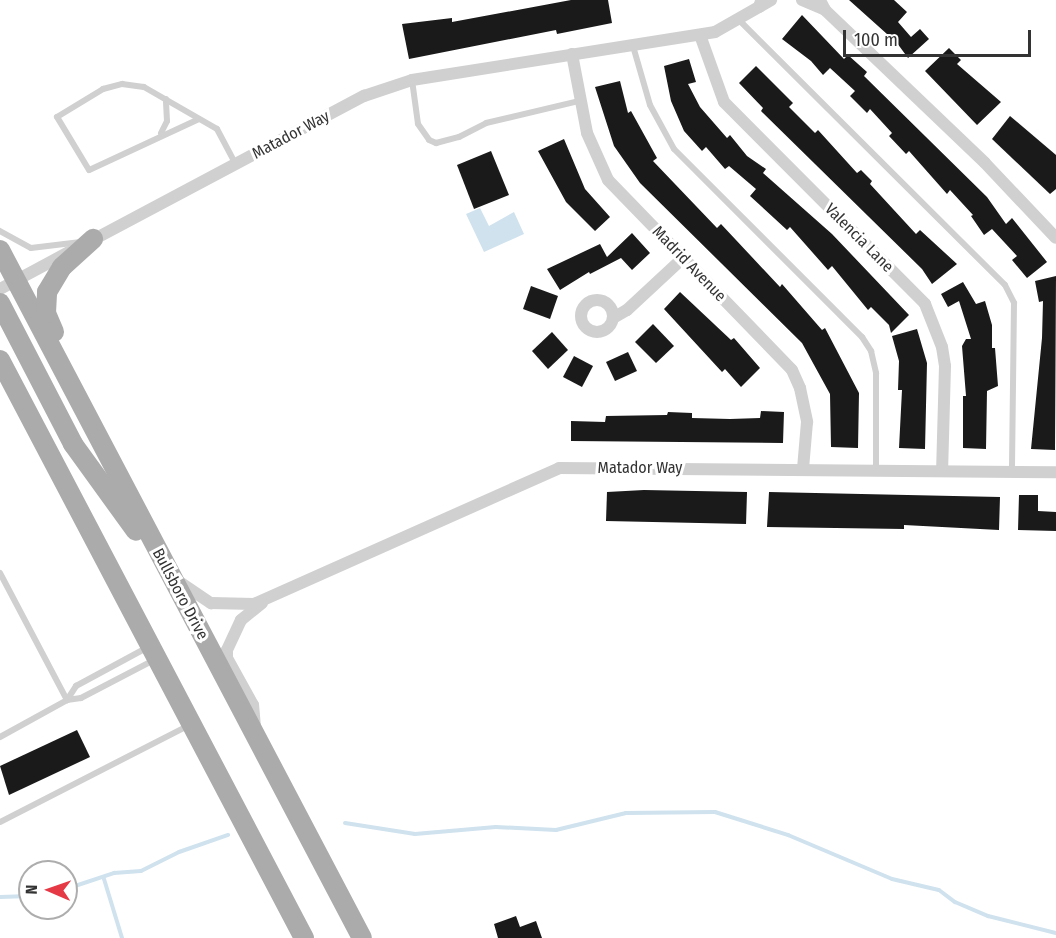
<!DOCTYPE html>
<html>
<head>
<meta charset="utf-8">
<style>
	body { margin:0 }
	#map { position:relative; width:1056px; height:938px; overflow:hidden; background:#fff; font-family:"Fira Sans Condensed",sans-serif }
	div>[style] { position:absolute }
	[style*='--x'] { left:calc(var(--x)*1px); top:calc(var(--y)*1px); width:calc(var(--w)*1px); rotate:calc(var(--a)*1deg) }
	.water>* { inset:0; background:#cfe2ee }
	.stream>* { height:4px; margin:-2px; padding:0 2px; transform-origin:2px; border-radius:2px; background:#cfe2ee }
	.building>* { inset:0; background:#1a1a1a }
	.lane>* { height:6px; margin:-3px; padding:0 3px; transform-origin:3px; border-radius:3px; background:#d0d0d0 }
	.street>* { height:12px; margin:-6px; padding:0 6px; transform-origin:6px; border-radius:6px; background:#d0d0d0 }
	.street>.ring { margin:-6px; padding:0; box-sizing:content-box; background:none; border:12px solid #d0d0d0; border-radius:50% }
	.primary>* { height:20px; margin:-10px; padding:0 10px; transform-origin:10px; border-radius:10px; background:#ababab }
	span { translate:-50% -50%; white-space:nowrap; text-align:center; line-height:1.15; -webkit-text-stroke:6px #fff; paint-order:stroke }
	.street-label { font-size:16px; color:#333 }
	.north { position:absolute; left:18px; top:860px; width:60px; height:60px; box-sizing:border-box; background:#fff; border:2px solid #adadad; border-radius:50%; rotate:272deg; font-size:16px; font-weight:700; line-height:24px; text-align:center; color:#333 }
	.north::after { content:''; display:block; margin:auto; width:21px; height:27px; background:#e63946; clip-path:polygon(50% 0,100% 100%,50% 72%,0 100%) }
	.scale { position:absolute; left:843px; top:30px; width:188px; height:27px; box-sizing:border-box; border:3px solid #333; border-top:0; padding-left:8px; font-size:18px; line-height:21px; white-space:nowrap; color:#333; -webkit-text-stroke:4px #fff; paint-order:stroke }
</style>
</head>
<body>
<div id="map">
	<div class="water">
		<i style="clip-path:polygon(480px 208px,489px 226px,514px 212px,524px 234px,484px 252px,466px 214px)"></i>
	</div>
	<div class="stream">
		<i style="--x:345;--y:823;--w:71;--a:8.9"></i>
		<i style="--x:415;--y:834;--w:81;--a:-4.9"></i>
		<i style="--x:496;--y:827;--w:60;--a:2.9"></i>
		<i style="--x:556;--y:830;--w:72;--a:-13.7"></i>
		<i style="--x:626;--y:813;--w:89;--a:-0.6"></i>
		<i style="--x:715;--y:812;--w:77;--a:17.5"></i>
		<i style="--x:788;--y:835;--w:113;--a:22.9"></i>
		<i style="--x:892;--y:879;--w:48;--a:13.2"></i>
		<i style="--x:939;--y:890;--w:20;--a:37"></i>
		<i style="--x:955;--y:902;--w:36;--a:23"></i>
		<i style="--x:988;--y:916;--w:70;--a:14"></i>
		<i style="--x:104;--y:879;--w:62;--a:73"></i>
		<i style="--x:66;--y:889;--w:51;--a:-18.4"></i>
		<i style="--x:114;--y:873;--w:27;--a:-4"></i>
		<i style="--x:141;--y:871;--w:42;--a:-26.6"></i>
		<i style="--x:179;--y:852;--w:52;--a:-19.1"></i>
		<i style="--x:0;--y:897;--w:30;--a:-2"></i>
	</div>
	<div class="building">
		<i style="clip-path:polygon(571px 0,608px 0,612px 23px,557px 34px,556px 30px,409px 59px,402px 24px,452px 18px,452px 22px)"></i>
		<i style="clip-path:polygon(849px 0,894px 0,907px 12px,898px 22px,911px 37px,920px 29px,929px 39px,908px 58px,897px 43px)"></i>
		<i style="clip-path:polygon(802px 15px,844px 59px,848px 55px,867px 72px,864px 76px,987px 197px,1006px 224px,1012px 218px,1047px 262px,1027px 278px,1012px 260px,1017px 256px,992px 229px,984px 235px,971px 216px,973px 215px,950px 190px,947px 194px,909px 151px,906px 154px,889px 136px,892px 133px,870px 109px,867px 113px,850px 96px,855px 91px,830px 68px,823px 75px,811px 61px,782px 39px)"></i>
		<i style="clip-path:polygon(949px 48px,961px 60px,957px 64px,1001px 102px,977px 125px,925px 71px)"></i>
		<i style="clip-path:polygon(689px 59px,696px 82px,688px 84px,700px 107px,727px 138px,730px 135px,747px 156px,766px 169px,763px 173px,832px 234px,909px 315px,891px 333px,889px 325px,871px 307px,868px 310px,832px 266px,828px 270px,790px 227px,787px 230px,750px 196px,756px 189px,729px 166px,725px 169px,706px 147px,702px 151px,684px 131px,671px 101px,664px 66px)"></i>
		<i style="clip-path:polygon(756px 66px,793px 103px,789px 107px,815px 133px,818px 130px,857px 173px,861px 170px,872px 181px,870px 184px,916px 234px,920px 230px,957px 264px,932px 284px,922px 269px,761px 111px,763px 108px,739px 83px)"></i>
		<i style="clip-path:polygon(620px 81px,628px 113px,631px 111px,657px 158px,653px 161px,717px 228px,721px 224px,780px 287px,782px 284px,822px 330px,825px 328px,859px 393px,858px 448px,831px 447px,830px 394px,802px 343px,640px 183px,614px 146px,595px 87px)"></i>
		<i style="clip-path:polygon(1010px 116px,1056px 155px,1056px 189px,1050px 194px,992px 139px)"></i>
		<i style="clip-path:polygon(564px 139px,585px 189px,610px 217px,595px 231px,566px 202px,538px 151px)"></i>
		<i style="clip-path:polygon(491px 151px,509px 195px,474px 209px,457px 165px)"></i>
		<i style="clip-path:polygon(632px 233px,650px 253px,632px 270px,621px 258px,590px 274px,589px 272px,560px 290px,547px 269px,600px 244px,607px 257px)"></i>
		<i style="clip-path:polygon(1056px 276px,1055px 450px,1031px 449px,1042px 338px,1043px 301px,1039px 302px,1035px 281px)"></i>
		<i style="clip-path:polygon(963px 282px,976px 304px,985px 301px,992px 325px,992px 348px,995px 348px,998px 386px,987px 391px,986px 449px,963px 448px,963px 396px,966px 396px,962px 346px,966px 339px,971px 339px,959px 301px,948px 307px,941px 294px)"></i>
		<i style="clip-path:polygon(531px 286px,558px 296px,550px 319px,523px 309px)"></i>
		<i style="clip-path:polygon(680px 292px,731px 340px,734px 338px,760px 368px,741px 387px,725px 369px,722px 372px,664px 309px)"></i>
		<i style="clip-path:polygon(653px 324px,674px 346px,656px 363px,635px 342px)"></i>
		<i style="clip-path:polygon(917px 329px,927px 363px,925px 449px,899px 448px,902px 390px,898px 390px,899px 361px,892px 336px)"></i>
		<i style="clip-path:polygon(552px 332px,568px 350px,548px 369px,532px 351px)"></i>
		<i style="clip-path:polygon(628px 352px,637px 371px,615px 381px,606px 362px)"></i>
		<i style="clip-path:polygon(574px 356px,593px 366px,582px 387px,563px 377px)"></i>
		<i style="clip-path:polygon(761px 411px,784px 412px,783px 443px,571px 441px,571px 421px,605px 422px,606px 416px,667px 415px,668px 412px,692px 413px,692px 418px,730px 419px,760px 418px)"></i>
		<i style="clip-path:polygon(644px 490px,747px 492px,746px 524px,606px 521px,607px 492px)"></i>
		<i style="clip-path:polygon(769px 492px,1000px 497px,999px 530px,904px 525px,904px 529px,767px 527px)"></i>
		<i style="clip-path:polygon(1019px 495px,1038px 495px,1038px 511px,1056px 512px,1056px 531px,1018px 530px)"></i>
		<i style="clip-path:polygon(77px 730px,90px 757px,9px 795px,0 766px)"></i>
		<i style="clip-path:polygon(516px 916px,520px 927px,536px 921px,542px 938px,498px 938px,494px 924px)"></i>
	</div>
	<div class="lane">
		<i style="--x:740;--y:21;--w:374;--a:44.9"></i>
		<i style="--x:1005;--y:285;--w:20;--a:63"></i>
		<i style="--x:1014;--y:303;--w:168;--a:90.7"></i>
		<i style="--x:633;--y:46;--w:61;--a:73.9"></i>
		<i style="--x:650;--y:105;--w:50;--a:61.4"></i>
		<i style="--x:674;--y:149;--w:266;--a:45"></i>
		<i style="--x:862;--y:337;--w:17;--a:57"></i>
		<i style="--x:871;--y:351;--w:23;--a:77"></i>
		<i style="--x:876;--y:373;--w:97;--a:90"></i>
		<i style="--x:412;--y:80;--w:44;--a:82.2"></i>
		<i style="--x:418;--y:124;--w:19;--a:55"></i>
		<i style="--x:429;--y:140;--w:8;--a:23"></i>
		<i style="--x:436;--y:143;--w:24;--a:-15"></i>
		<i style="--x:459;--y:137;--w:30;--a:-27"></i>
		<i style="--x:486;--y:123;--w:96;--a:-13.3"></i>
		<i style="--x:199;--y:119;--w:121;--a:155.1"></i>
		<i style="--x:89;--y:170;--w:62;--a:-121.1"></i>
		<i style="--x:57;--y:117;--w:54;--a:-31.3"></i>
		<i style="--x:103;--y:89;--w:20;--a:-15"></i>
		<i style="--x:122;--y:84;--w:22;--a:8"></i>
		<i style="--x:144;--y:87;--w:84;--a:29.9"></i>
		<i style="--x:217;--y:129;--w:40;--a:62"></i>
		<i style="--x:161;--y:133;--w:13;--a:-63"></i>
		<i style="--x:167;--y:121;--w:22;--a:-93"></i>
		<i style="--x:0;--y:231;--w:35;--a:29"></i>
		<i style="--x:31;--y:248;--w:50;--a:-6.8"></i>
		<i style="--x:0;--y:573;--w:144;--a:62.2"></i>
		<i style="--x:67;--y:700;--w:17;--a:-57"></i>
		<i style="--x:76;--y:686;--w:82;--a:-28.4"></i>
		<i style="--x:0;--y:737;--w:77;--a:-28.9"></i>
		<i style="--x:67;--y:700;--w:14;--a:-8"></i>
		<i style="--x:81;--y:698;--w:82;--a:-27.5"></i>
		<i style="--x:0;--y:822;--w:211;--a:-27.1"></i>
	</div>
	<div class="street">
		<i style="--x:802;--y:0;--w:25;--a:23"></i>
		<i style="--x:825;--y:10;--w:11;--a:-117"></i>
		<i style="--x:761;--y:1;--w:6;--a:108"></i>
		<i style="--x:759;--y:7;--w:14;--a:-30"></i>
		<i style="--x:825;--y:10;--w:221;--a:43.7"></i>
		<i style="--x:985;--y:163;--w:103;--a:46.6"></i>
		<i style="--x:700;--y:35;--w:71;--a:70.3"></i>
		<i style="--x:724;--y:102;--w:285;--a:45.1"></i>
		<i style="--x:925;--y:304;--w:46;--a:68.4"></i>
		<i style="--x:942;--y:347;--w:19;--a:81"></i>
		<i style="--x:945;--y:366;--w:105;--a:91.6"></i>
		<i style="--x:572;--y:54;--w:80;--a:79.2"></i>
		<i style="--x:587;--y:133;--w:51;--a:65.9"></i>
		<i style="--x:608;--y:180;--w:264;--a:45.9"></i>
		<i style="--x:792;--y:370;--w:20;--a:66"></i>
		<i style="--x:800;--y:388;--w:35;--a:78"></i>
		<i style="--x:807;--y:422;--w:47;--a:94.9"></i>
		<i style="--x:87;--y:243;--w:314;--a:-28"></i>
		<i style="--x:364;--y:96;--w:51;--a:-18.4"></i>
		<i style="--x:412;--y:80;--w:307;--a:-9"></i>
		<i style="--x:715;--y:32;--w:51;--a:-29.6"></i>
		<i style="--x:0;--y:289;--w:78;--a:-28.2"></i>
		<i class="ring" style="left:581px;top:300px;width:20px;height:20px"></i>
		<i style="--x:613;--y:318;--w:16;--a:-30"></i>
		<i style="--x:627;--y:310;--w:76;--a:-42.9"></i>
		<i style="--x:178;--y:581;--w:40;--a:34"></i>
		<i style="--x:211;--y:603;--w:43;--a:1.3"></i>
		<i style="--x:254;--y:604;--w:334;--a:-24"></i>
		<i style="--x:559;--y:468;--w:497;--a:0.5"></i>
		<i style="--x:255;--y:727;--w:22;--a:-95"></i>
		<i style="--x:253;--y:705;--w:54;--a:-119"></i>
		<i style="--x:227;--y:658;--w:8;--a:-90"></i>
		<i style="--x:227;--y:650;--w:33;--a:-65"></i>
		<i style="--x:241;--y:620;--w:27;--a:-39"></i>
	</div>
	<div class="primary">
		<i style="--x:0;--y:250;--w:777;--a:62.25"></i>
		<i style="--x:0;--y:303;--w:159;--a:62.6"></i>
		<i style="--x:73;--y:444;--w:107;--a:54.1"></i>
		<i style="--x:54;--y:332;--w:21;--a:-113"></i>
		<i style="--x:46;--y:313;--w:21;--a:-87"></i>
		<i style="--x:47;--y:292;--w:29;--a:-59"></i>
		<i style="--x:62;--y:267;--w:42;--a:-42.1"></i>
		<i style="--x:0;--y:360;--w:653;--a:62.26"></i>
	</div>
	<div class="street-label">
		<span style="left:291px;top:135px;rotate:-28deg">Matador Way</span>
		<span style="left:859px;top:238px;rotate:45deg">Valencia Lane</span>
		<span style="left:689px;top:264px;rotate:46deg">Madrid Avenue</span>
		<span style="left:640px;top:468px">Matador Way</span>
		<span style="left:180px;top:594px;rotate:62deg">Bullsboro Drive</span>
	</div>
	<div class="north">N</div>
	<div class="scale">100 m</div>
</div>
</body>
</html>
